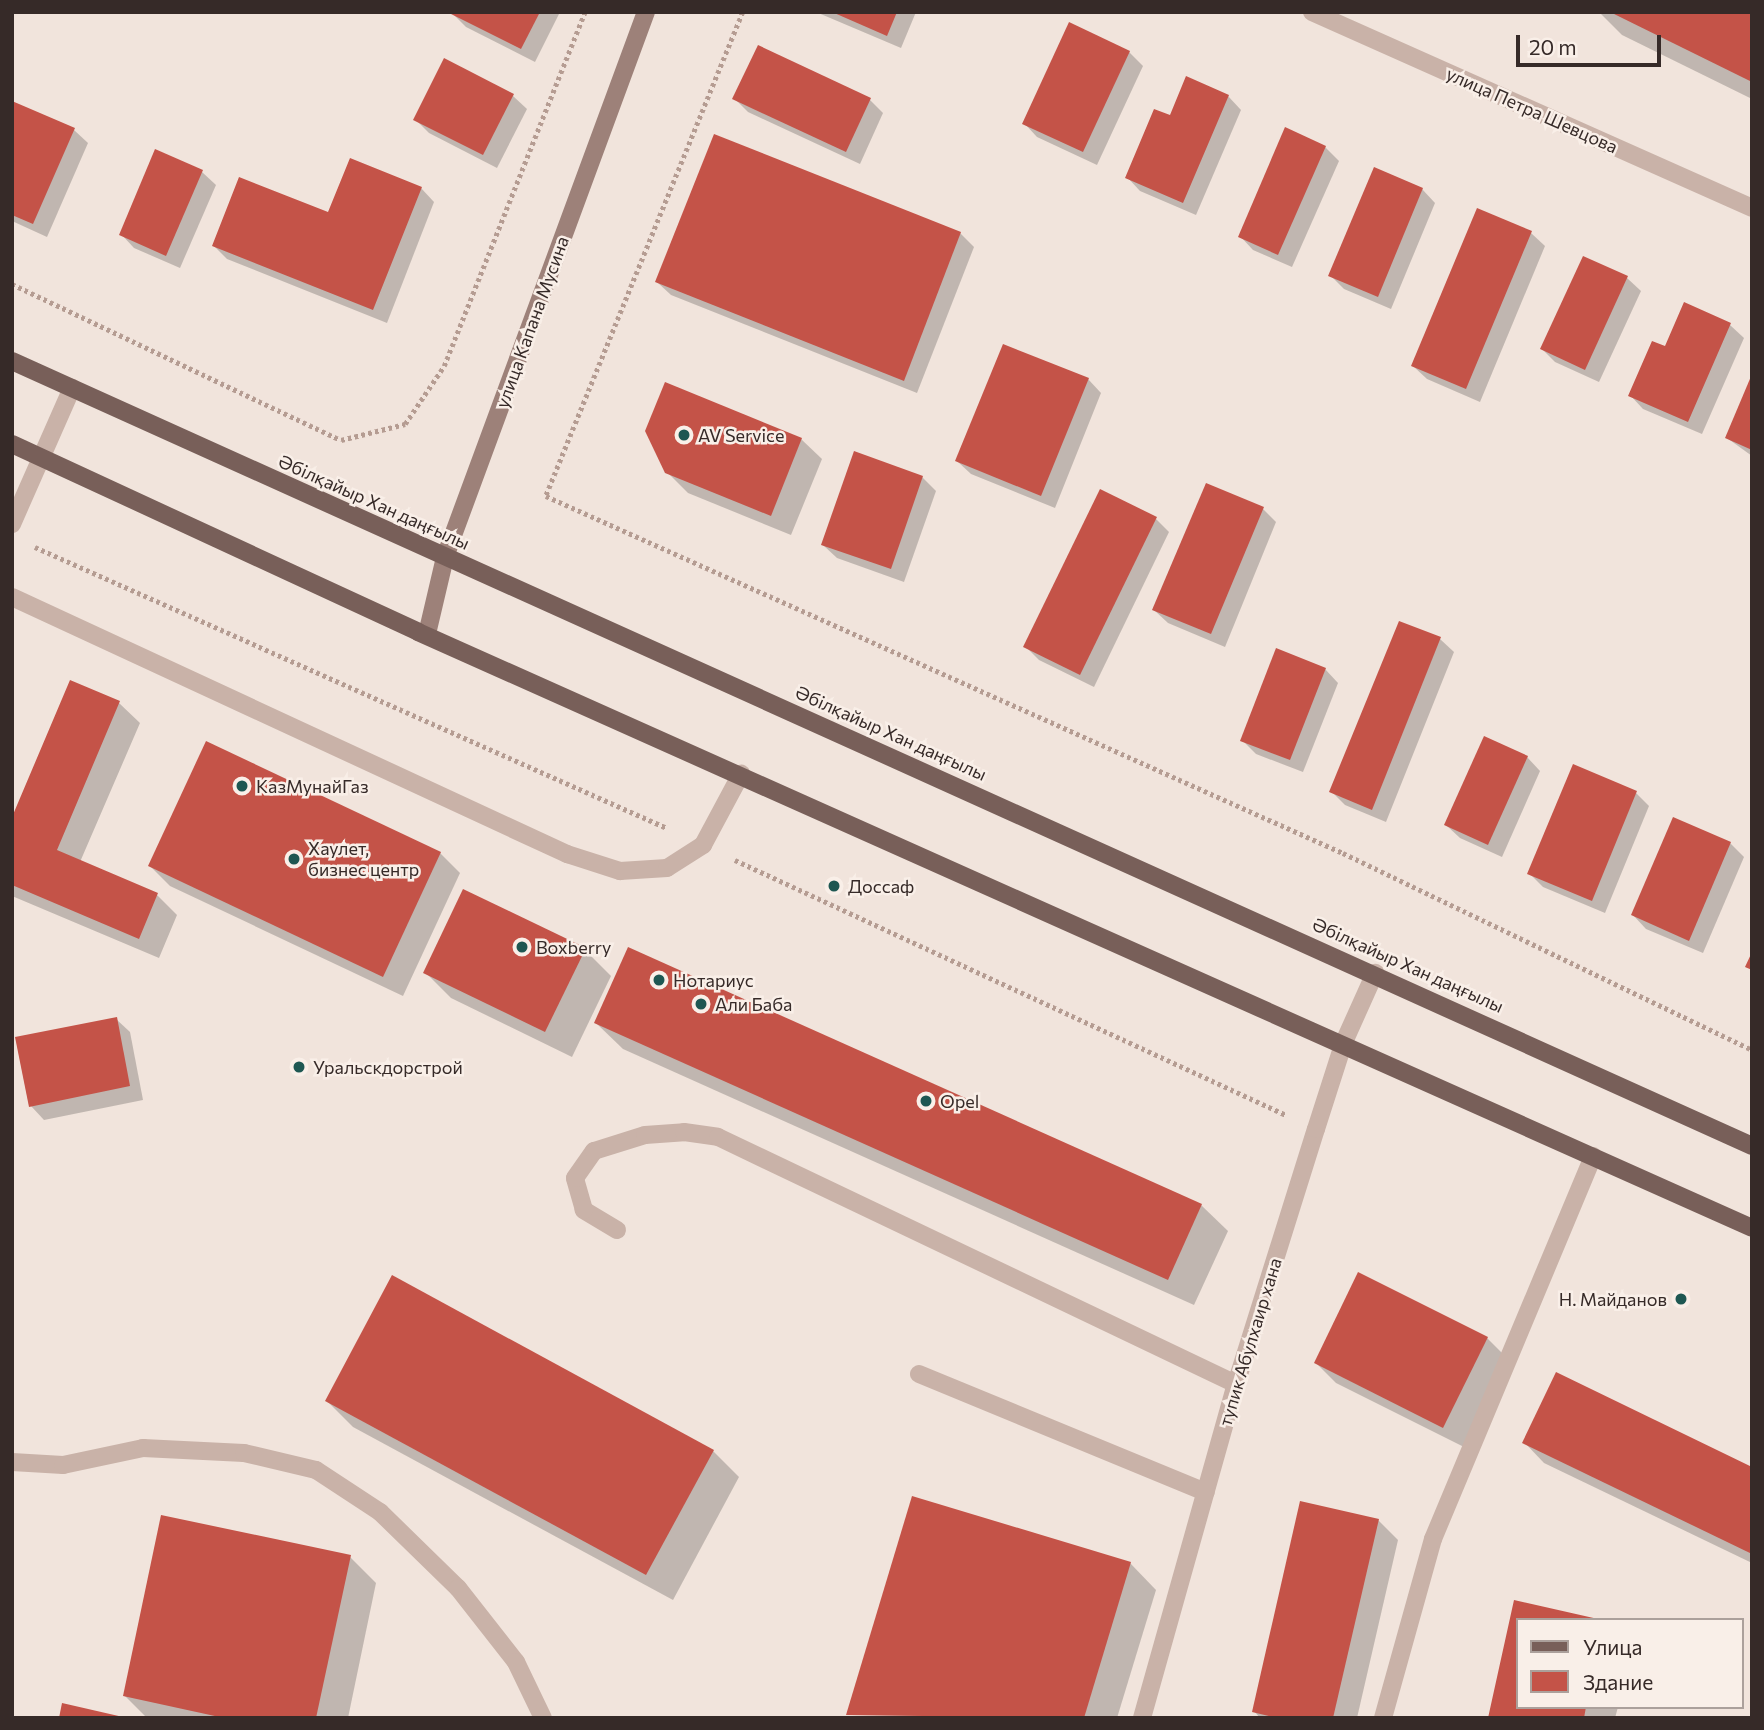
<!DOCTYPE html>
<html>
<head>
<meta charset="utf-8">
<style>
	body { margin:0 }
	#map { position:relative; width:1764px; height:1730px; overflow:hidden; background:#f1e4dc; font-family:Commissioner,sans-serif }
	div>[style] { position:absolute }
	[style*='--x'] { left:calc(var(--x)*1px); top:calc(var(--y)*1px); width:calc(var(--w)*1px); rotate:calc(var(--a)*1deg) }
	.shadow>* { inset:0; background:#0003 }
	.building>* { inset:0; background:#c45348 }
	.path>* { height:4.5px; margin-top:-2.25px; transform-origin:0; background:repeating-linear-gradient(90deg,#b59c92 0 3.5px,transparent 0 7px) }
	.lane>* { height:18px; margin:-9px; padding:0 9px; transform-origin:9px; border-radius:9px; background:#c9b2a8 }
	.street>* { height:18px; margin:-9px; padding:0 9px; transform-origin:9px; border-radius:9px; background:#c9b2a8 }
	.secondary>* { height:18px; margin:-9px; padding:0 9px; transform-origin:9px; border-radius:9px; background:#9d8179 }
	.primary>* { height:18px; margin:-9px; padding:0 9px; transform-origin:9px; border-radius:9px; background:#785f59 }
	.dots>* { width:19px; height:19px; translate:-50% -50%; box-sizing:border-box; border:4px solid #f9efe8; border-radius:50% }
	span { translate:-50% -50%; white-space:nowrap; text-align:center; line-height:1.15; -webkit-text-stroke:5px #f9efe8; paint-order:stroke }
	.street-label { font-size:18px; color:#362a28 }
	.poi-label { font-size:18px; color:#362a28 }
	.left { translate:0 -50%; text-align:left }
	.right { translate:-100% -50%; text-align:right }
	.frame { position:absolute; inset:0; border:14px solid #362a28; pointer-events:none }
	.legend { position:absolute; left:1516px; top:1618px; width:228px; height:91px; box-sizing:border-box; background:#f9efe8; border:2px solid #aba09b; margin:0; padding:9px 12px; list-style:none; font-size:21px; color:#362a28 }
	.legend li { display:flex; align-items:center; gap:14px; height:35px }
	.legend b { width:35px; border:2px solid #aba09b }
	.scale { position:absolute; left:1516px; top:35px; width:145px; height:32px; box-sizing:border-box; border:4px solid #362a28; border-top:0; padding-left:9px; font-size:21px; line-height:24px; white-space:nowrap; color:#362a28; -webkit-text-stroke:5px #f9efe8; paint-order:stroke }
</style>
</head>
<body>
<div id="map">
	<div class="shadow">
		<i style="clip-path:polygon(560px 12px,535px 62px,466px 27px,452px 13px)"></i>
		<i style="clip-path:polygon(816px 12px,916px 12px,901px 48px)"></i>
		<i style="clip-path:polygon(1599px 12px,1752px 12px,1752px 99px,1622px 35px)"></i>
		<i style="clip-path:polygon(1129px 52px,1143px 66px,1097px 165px,1037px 137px,1024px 123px)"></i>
		<i style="clip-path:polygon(513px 96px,527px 109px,497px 168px,429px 133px,415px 119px)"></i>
		<i style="clip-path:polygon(1228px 96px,1241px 110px,1196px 215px,1140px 191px,1127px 177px)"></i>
		<i style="clip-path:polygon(735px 99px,870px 100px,883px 113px,860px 164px,748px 112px)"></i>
		<i style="clip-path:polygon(12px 103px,74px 130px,88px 143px,47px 237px,12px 221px)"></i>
		<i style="clip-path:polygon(1325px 147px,1339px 161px,1292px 267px,1253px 250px,1240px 236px)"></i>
		<i style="clip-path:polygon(156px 152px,202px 172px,216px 185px,180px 268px,134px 248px,121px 234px)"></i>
		<i style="clip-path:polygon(421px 188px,434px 202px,387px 323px,227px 259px,214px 246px)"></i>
		<i style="clip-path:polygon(1422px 189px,1435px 203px,1391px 309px,1344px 289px,1330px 275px)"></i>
		<i style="clip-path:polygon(1478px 210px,1531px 233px,1545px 246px,1480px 402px,1427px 379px,1413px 366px)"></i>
		<i style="clip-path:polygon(960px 233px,974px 247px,917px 393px,671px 295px,657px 282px)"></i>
		<i style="clip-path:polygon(1584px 258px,1627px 278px,1641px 291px,1599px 382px,1555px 362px,1542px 349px)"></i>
		<i style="clip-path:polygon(1730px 325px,1744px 338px,1702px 434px,1643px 409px,1630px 395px,1666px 349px)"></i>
		<i style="clip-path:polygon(1752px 378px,1752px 456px,1727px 438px)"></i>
		<i style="clip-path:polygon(1088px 379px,1101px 393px,1055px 508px,971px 474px,957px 461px)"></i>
		<i style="clip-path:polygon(801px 439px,822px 459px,791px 535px,688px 493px,667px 472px)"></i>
		<i style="clip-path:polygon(922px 477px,936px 491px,904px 582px,837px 558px,823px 545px)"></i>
		<i style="clip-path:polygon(1263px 509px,1276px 522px,1225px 647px,1168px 623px,1154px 610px)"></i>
		<i style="clip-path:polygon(1156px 519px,1169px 532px,1094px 687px,1039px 660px,1025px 646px)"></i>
		<i style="clip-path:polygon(1400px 623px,1440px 639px,1454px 652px,1386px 822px,1345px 805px,1332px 792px)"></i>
		<i style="clip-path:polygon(1325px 669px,1338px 683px,1303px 772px,1256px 754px,1242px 740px)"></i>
		<i style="clip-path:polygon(71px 683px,119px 703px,140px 723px,80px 862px,157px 895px,177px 915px,159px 958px,12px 896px,12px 822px)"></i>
		<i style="clip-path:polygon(1527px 757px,1540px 771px,1502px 857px,1460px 838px,1446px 825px)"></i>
		<i style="clip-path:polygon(1636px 793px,1649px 806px,1605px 913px,1543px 887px,1529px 873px)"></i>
		<i style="clip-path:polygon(1730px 843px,1744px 857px,1703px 953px,1646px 929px,1633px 915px)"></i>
		<i style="clip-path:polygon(440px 853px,460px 873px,403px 996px,170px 886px,150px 866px)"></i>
		<i style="clip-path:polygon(464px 891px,585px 950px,611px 976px,572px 1057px,451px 998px,425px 972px)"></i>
		<i style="clip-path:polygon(116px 1019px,130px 1032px,143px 1100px,44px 1120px,31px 1106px)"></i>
		<i style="clip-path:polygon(596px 1023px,1201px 1205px,1228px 1231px,1194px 1305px,623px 1049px)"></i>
		<i style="clip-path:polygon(1487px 1338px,1507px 1358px,1464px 1447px,1336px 1383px,1316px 1363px)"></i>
		<i style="clip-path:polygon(327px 1401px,713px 1451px,739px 1477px,673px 1600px,353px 1427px)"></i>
		<i style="clip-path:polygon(1524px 1442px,1752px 1469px,1752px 1563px,1544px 1463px)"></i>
		<i style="clip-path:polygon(1378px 1520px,1398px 1540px,1357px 1718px,1260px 1718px,1254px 1711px)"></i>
		<i style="clip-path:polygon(350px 1557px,376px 1583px,348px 1718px,147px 1718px,125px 1696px)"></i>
		<i style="clip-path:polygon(1130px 1563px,1156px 1590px,1117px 1718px,848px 1715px)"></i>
		<i style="clip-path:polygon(1516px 1602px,1595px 1620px,1517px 1620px,1517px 1707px,1618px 1707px,1615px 1718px,1490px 1718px)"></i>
	</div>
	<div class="building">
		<i style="clip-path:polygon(447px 12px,540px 12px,521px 49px)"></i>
		<i style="clip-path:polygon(832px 12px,897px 12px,887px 36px)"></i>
		<i style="clip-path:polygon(1610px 12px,1752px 12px,1752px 82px)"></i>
		<i style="clip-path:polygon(1069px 22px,1130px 51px,1083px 152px,1022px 124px)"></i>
		<i style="clip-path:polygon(758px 45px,871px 98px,846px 152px,732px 99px)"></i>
		<i style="clip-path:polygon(444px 58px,514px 94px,483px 155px,413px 120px)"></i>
		<i style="clip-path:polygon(1186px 76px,1229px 95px,1183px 203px,1125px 178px,1154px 109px,1170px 115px)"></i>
		<i style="clip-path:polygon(12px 101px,75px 128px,33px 224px,12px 215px)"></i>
		<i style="clip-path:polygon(1285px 127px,1326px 146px,1278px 255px,1238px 237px)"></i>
		<i style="clip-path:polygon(714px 134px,961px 232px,904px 381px,655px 282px)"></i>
		<i style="clip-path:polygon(155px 149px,203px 170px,166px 256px,119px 235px)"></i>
		<i style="clip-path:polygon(350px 158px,422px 187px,373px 310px,212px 246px,239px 177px,328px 212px)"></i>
		<i style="clip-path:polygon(1374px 167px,1423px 188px,1378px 297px,1328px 276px)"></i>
		<i style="clip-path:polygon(1477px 208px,1532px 231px,1466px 389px,1411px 366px)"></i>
		<i style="clip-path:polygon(1583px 256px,1628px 276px,1585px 370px,1540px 349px)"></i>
		<i style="clip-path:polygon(1684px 302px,1731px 323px,1688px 422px,1628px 396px,1652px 341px,1665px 346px)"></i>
		<i style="clip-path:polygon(1003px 344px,1089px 378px,1041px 496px,955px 461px)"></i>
		<i style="clip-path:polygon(1752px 374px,1752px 450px,1725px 438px)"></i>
		<i style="clip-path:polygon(665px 382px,802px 438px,771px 516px,665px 473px,645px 431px)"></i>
		<i style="clip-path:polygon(854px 451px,923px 476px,891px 569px,821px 545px)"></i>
		<i style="clip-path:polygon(1206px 483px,1264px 507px,1211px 634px,1152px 610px)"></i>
		<i style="clip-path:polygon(1100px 489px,1157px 517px,1080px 675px,1023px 647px)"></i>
		<i style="clip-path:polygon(1399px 621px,1441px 637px,1372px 810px,1329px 792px)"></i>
		<i style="clip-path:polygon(1276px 648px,1326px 668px,1290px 760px,1240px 741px)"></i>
		<i style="clip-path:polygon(70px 680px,120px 701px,57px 850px,158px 893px,139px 939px,12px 885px,12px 817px)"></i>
		<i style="clip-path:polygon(1484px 736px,1528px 756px,1488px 845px,1444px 825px)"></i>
		<i style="clip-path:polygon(206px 741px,441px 852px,383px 977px,148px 866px)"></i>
		<i style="clip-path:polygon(1573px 764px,1637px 791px,1592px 901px,1527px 874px)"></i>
		<i style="clip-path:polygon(1673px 817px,1731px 842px,1689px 941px,1631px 915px)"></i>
		<i style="clip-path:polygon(463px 889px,586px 948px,545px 1032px,423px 973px)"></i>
		<i style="clip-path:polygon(628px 947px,1202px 1204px,1168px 1280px,594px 1023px)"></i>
		<i style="clip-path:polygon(1752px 952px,1752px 970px,1745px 967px)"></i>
		<i style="clip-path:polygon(117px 1017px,130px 1086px,29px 1107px,15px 1037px)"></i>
		<i style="clip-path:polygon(1358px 1272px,1488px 1337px,1443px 1428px,1314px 1363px)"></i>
		<i style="clip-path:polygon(392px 1275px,714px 1450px,646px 1575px,325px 1401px)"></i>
		<i style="clip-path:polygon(1556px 1372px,1752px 1467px,1752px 1554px,1522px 1443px)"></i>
		<i style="clip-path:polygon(912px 1496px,1131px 1562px,1084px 1718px,846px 1715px)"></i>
		<i style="clip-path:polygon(1300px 1501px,1379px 1519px,1333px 1718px,1277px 1718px,1252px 1712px)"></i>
		<i style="clip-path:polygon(161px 1515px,351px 1555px,316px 1718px,224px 1718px,123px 1696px)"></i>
		<i style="clip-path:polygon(1514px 1600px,1598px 1619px,1517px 1620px,1517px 1707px,1586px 1707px,1584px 1718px,1488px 1718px)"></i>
		<i style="clip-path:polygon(62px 1703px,123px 1717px,123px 1718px,59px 1718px)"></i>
	</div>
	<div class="path">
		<i style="--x:743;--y:12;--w:523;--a:112.15"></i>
		<i style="--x:546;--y:496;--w:873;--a:24.13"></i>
		<i style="--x:1343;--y:853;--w:454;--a:25.7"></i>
		<i style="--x:12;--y:284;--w:364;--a:25.4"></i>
		<i style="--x:341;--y:440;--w:66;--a:-14"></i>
		<i style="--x:405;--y:424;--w:70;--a:-56.1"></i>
		<i style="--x:444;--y:366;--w:381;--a:-68.3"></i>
		<i style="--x:35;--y:547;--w:692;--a:23.97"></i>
		<i style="--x:735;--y:860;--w:607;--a:24.83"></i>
	</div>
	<div class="lane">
		<i style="--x:12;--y:597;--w:612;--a:24.85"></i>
		<i style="--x:567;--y:854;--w:56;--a:17.8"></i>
		<i style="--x:620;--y:871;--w:47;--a:-3.7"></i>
		<i style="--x:667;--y:868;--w:43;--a:-32.6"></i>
		<i style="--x:703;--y:845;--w:81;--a:-61.8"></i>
		<i style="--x:617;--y:1230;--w:39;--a:-149"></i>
		<i style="--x:584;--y:1210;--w:33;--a:-106"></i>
		<i style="--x:575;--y:1178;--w:33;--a:-55"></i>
		<i style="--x:594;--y:1151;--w:53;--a:-17.4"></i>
		<i style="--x:645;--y:1135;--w:39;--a:-4"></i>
		<i style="--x:684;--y:1132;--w:34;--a:8"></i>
		<i style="--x:718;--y:1137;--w:574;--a:25.49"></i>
		<i style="--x:919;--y:1374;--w:310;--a:22.4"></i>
		<i style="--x:12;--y:1462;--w:51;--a:3.4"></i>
		<i style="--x:63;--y:1465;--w:82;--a:-12"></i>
		<i style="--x:143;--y:1448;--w:101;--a:2.8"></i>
		<i style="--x:244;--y:1453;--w:74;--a:13.3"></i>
		<i style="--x:316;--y:1470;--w:77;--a:33.3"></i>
		<i style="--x:380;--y:1512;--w:109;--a:44.3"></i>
		<i style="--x:458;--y:1588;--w:94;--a:51.9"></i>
		<i style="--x:516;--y:1662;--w:62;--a:64.3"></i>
		<i style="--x:1142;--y:1718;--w:347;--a:-74.3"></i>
		<i style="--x:1236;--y:1384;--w:267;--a:-72.6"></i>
		<i style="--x:1316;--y:1129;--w:91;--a:-72.2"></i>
		<i style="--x:1344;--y:1042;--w:76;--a:-65.8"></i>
		<i style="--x:1383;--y:1718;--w:186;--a:-74.4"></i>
		<i style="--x:1433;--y:1539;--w:415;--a:-67.3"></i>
	</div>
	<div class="street">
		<i style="--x:1312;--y:12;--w:482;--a:24"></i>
		<i style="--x:12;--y:524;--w:149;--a:-66.2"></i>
	</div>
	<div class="secondary">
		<i style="--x:427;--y:634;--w:79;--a:-76.8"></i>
		<i style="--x:445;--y:557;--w:581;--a:-69.76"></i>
	</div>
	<div class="primary">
		<i style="--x:12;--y:361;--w:1909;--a:24.28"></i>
		<i style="--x:12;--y:444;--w:447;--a:24.8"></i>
		<i style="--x:418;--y:632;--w:1461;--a:24.07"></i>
	</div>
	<div class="dots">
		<i style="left:684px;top:435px;background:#1e5752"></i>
		<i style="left:242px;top:786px;background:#1e5752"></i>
		<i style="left:294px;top:859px;background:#1e5752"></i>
		<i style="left:834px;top:886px;background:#1e5752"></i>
		<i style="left:522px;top:947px;background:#1e5752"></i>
		<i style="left:659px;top:980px;background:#1e5752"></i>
		<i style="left:701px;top:1004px;background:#1e5752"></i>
		<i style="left:299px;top:1067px;background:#1e5752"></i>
		<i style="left:926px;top:1101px;background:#1e5752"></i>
		<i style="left:1681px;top:1299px;background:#1e5752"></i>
	</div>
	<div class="street-label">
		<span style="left:1532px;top:110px;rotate:24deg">улица Петра Шевцова</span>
		<span style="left:532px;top:322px;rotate:-70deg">улица Капана Мусина</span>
		<span style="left:374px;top:502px;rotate:24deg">Әбілқайыр Хан даңғылы</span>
		<span style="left:891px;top:733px;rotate:24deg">Әбілқайыр Хан даңғылы</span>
		<span style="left:1408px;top:965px;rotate:24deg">Әбілқайыр Хан даңғылы</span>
		<span style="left:1250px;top:1342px;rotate:-73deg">тупик Абулхаир хана</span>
	</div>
	<div class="poi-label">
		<span class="left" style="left:698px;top:435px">AV Service</span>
		<span class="left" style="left:256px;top:786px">КазМунайГаз</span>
		<span class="left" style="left:308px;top:859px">Хаулет,<br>бизнес центр</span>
		<span class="left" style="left:848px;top:886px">Доссаф</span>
		<span class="left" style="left:536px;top:947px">Boxberry</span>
		<span class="left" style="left:673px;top:980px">Нотариус</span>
		<span class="left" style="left:715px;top:1004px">Али Баба</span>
		<span class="left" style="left:313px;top:1067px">Уральскдорстрой</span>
		<span class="left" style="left:940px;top:1101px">Opel</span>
		<span class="right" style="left:1667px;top:1299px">Н. Майданов</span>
	</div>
	<div class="frame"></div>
	<ul class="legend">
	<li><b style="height:9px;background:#785f59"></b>Улица</li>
	<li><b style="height:19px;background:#c45348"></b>Здание</li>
	</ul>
	<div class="scale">20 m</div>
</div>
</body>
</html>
